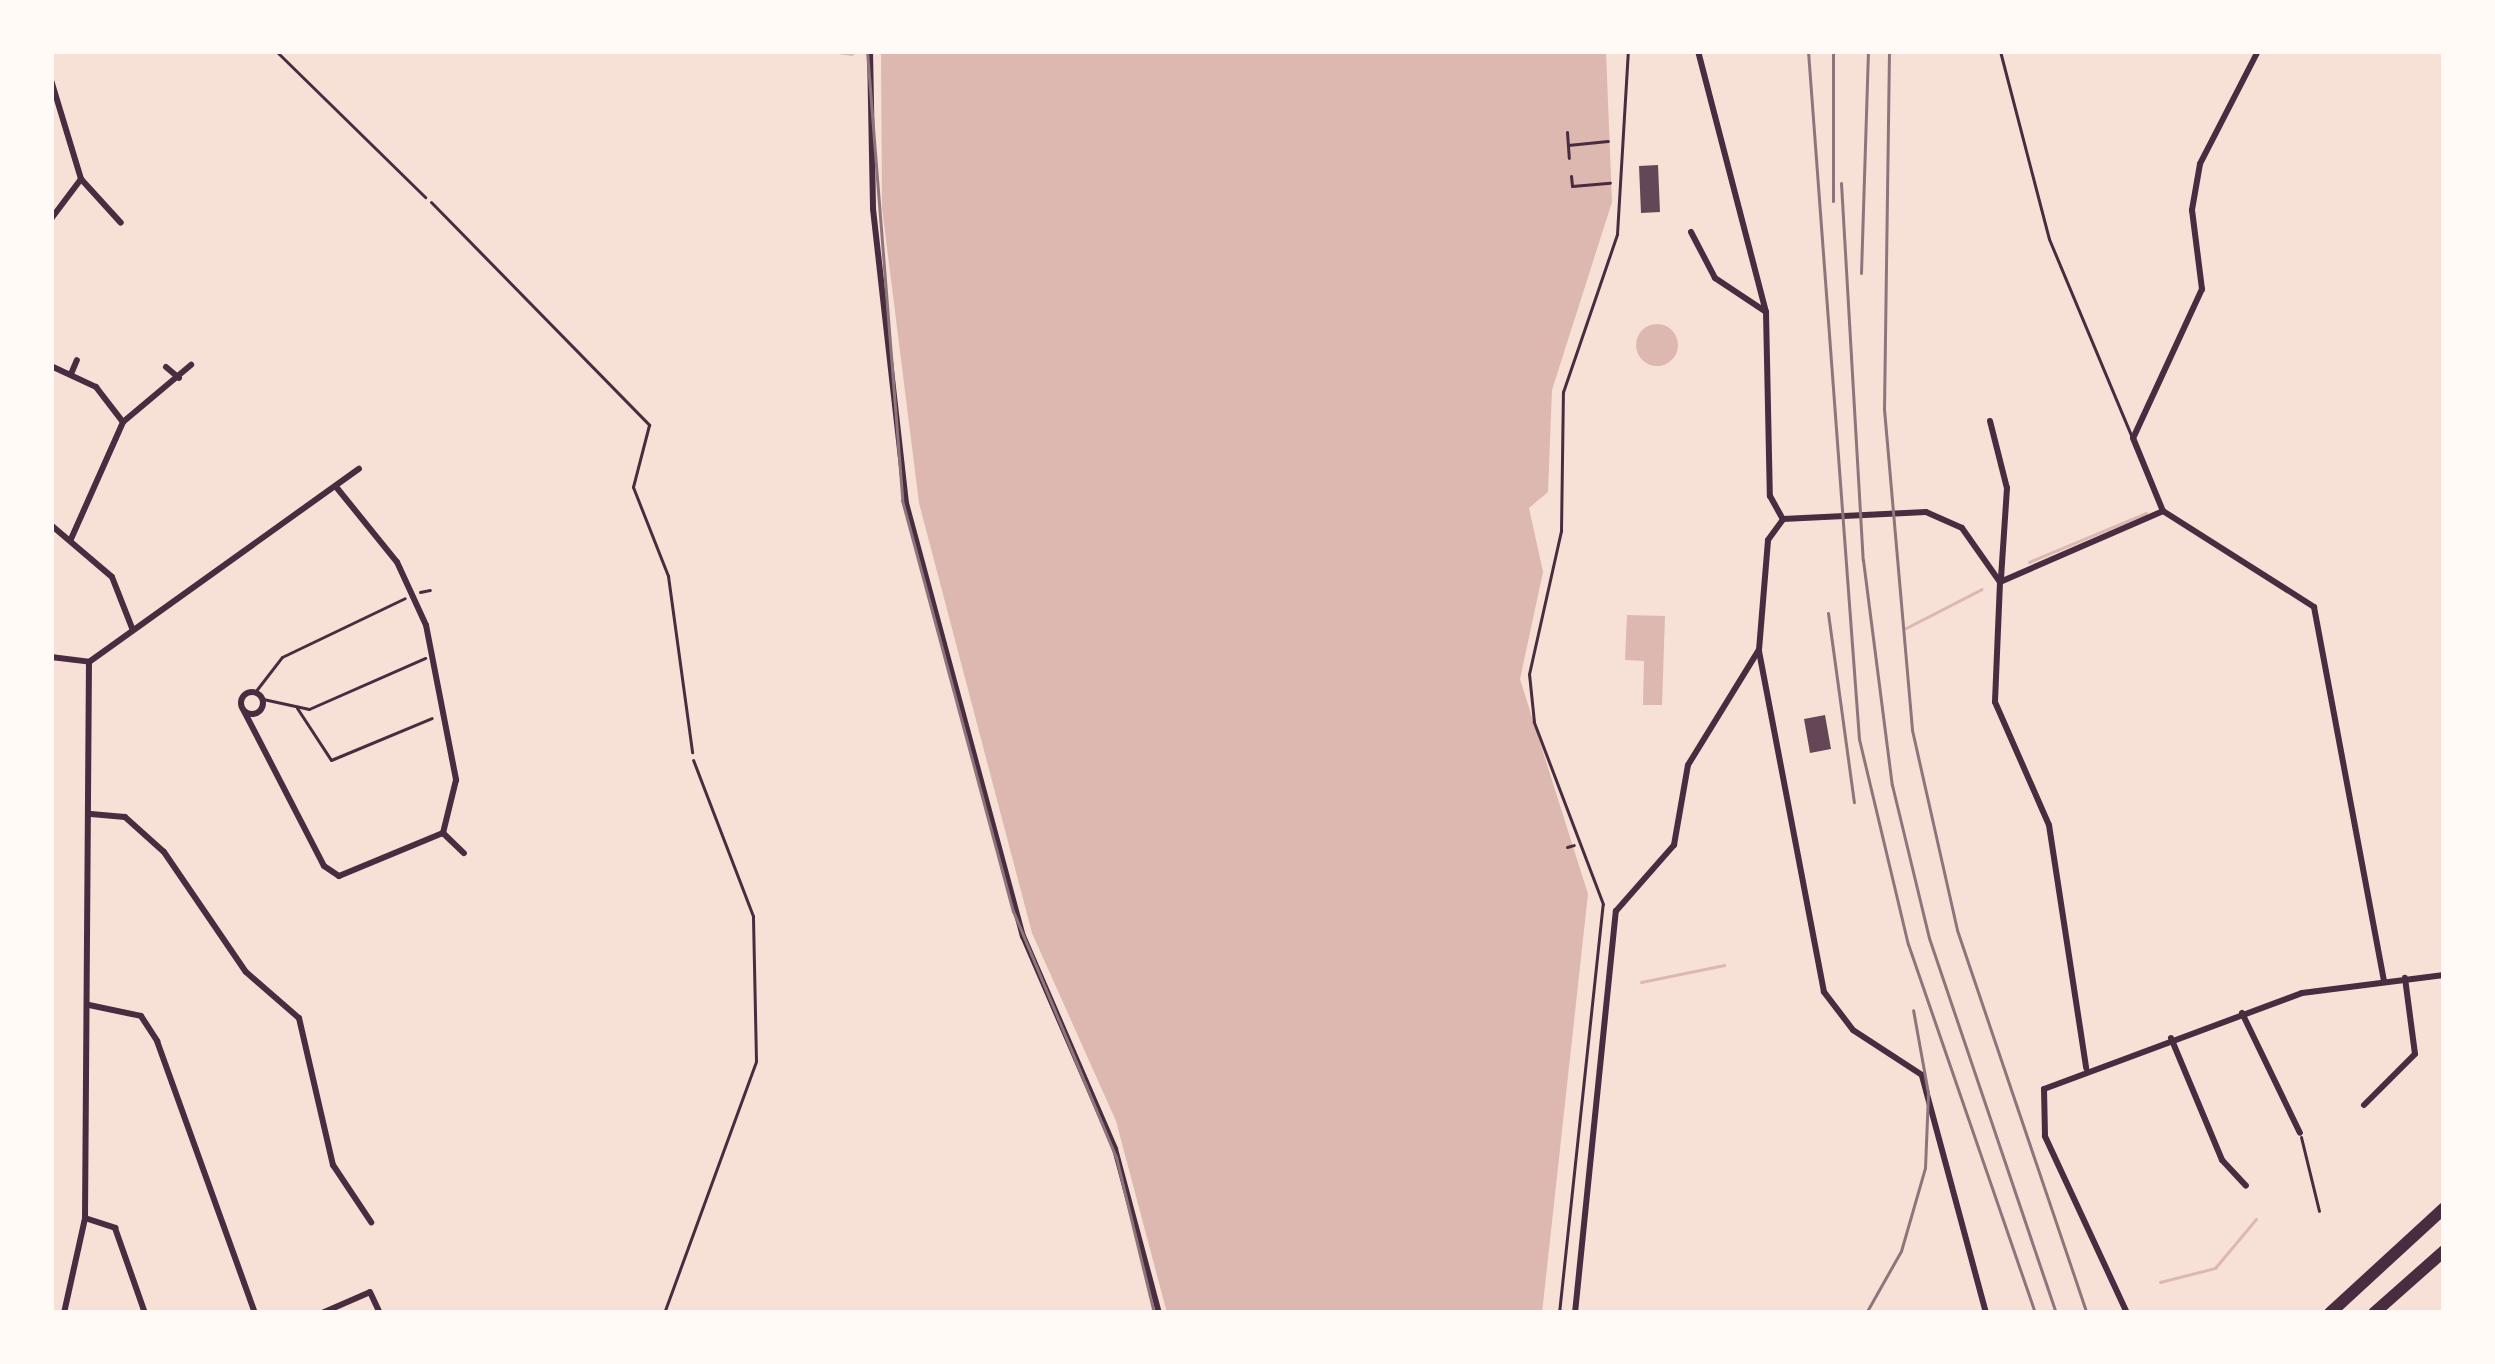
<!DOCTYPE html>
<html>
<head>
<meta charset="utf-8">
<style>
	body { margin:0 }
	#map { position:relative; width:2495px; height:1364px; overflow:hidden; background:#f7e1d7; font-family:"Titillium Web",sans-serif }
	div>[style] { position:absolute }
	[style*='--x'] { left:calc(var(--x)*1px); top:calc(var(--y)*1px); width:calc(var(--w)*1px); rotate:calc(var(--a)*1deg) }
	.water>* { inset:0; background:#dcb8b0 }
	.round { border-radius:50% }
	.stream>* { height:3px; margin:-1.5px; padding:0 1.5px; transform-origin:1.5px; border-radius:1.5px; background:#dcb8b0 }
	.building>* { inset:0; background:#644757 }
	.path>* { height:3px; margin:-1.5px; padding:0 1.5px; transform-origin:1.5px; border-radius:1.5px; background:#4a2c40 }
	.service>* { height:3px; margin:-1.5px; padding:0 1.5px; transform-origin:1.5px; border-radius:1.5px; background:#4a2c40 }
	.minor>* { height:6px; margin:-3px; padding:0 3px; transform-origin:3px; border-radius:3px; background:#4a2c40 }
	.minor>.ring { margin:-3px; padding:0; box-sizing:content-box; background:none; border:6px solid #4a2c40; border-radius:50% }
	.motorway>* { height:12px; margin:-6px; padding:0 6px; transform-origin:6px; border-radius:6px; background:#4a2c40 }
	.rail>* { height:3px; margin:-1.5px; padding:0 1.5px; transform-origin:1.5px; border-radius:1.5px; background:#8f747c }
	span { translate:-50% -50%; white-space:nowrap; text-align:center; line-height:1.15; -webkit-text-stroke:9px #fffaf5; paint-order:stroke }
	.frame { position:absolute; inset:0; border:54px solid #fffaf5; pointer-events:none }
</style>
</head>
<body>
<div id="map">
	<div class="water">
		<i style="clip-path:polygon(881px 51px,1606px 51px,1612px 202px,1552px 390px,1548px 492px,1529px 508px,1543px 572px,1520px 679px,1588px 894px,1542px 1313px,1167px 1313px,1116px 1121px,1032px 933px,919px 503px,882px 208px)"></i>
		<i class="round" style="left:1636px;top:324px;width:42px;height:42px"></i>
		<i style="clip-path:polygon(1627px 615px,1665px 616px,1662px 705px,1643px 705px,1644px 661px,1625px 660px)"></i>
	</div>
	<div class="stream">
		<i style="--x:831;--y:51;--w:21;--a:8"></i>
		<i style="--x:2029;--y:562;--w:127;--a:-22.7"></i>
		<i style="--x:1906;--y:628;--w:85;--a:-27.2"></i>
		<i style="--x:1641;--y:982;--w:85;--a:-11.6"></i>
		<i style="--x:2160;--y:1282;--w:57;--a:-14.3"></i>
		<i style="--x:2215;--y:1268;--w:64;--a:-50.1"></i>
	</div>
	<div class="building">
		<i style="clip-path:polygon(1658px 165px,1660px 212px,1641px 213px,1639px 166px)"></i>
		<i style="clip-path:polygon(1825px 715px,1831px 749px,1810px 753px,1804px 719px)"></i>
	</div>
	<div class="path">
		<i style="--x:1567;--y:132;--w:26;--a:86"></i>
		<i style="--x:1568;--y:145;--w:40;--a:-5.7"></i>
		<i style="--x:1571;--y:176;--w:10;--a:84"></i>
		<i style="--x:1572;--y:186;--w:38;--a:-5"></i>
		<i style="--x:431;--y:202;--w:312;--a:45.6"></i>
		<i style="--x:649;--y:425;--w:64;--a:104.5"></i>
		<i style="--x:633;--y:487;--w:96;--a:68.5"></i>
		<i style="--x:668;--y:576;--w:178;--a:82.2"></i>
		<i style="--x:420;--y:592;--w:10;--a:-11"></i>
		<i style="--x:255;--y:692;--w:44;--a:-52.4"></i>
		<i style="--x:282;--y:657;--w:136;--a:-25.6"></i>
		<i style="--x:263;--y:699;--w:47;--a:12.3"></i>
		<i style="--x:309;--y:709;--w:127;--a:-23.7"></i>
		<i style="--x:297;--y:708;--w:62;--a:56.8"></i>
		<i style="--x:331;--y:760;--w:109;--a:-22.6"></i>
		<i style="--x:1567;--y:847;--w:7;--a:-16"></i>
		<i style="--x:1559;--y:1313;--w:411;--a:-83.9"></i>
		<i style="--x:1603;--y:904;--w:195;--a:-110.8"></i>
		<i style="--x:1534;--y:722;--w:48;--a:-95.9"></i>
		<i style="--x:1529;--y:674;--w:147;--a:-77.4"></i>
		<i style="--x:1561;--y:531;--w:139;--a:-89.2"></i>
		<i style="--x:1563;--y:392;--w:167;--a:-71.1"></i>
		<i style="--x:1617;--y:234;--w:183;--a:-86.6"></i>
	</div>
	<div class="service">
		<i style="--x:276;--y:51;--w:209;--a:44.4"></i>
		<i style="--x:2000;--y:51;--w:194;--a:75.4"></i>
		<i style="--x:2049;--y:239;--w:215;--a:67.3"></i>
		<i style="--x:2301;--y:1137;--w:76;--a:76.3"></i>
		<i style="--x:664;--y:1313;--w:268;--a:-69.9"></i>
		<i style="--x:756;--y:1061;--w:145;--a:-91.2"></i>
		<i style="--x:753;--y:916;--w:167;--a:-111"></i>
	</div>
	<div class="minor">
		<i style="--x:870;--y:51;--w:158;--a:88.9"></i>
		<i style="--x:873;--y:209;--w:296;--a:83.6"></i>
		<i style="--x:906;--y:503;--w:449;--a:74.9"></i>
		<i style="--x:1023;--y:936;--w:232;--a:66.6"></i>
		<i style="--x:1115;--y:1149;--w:170;--a:75"></i>
		<i style="--x:1698;--y:51;--w:270;--a:75.4"></i>
		<i style="--x:2258;--y:51;--w:127;--a:117.2"></i>
		<i style="--x:2200;--y:164;--w:47;--a:99.9"></i>
		<i style="--x:2192;--y:210;--w:80;--a:82.8"></i>
		<i style="--x:2202;--y:289;--w:164;--a:114.8"></i>
		<i style="--x:2133;--y:438;--w:79;--a:67.7"></i>
		<i style="--x:2163;--y:511;--w:179;--a:32.4"></i>
		<i style="--x:2314;--y:607;--w:380;--a:79.4"></i>
		<i style="--x:51;--y:80;--w:103;--a:73.1"></i>
		<i style="--x:81;--y:179;--w:59;--a:47.7"></i>
		<i style="--x:51;--y:219;--w:50;--a:-53.1"></i>
		<i style="--x:1691;--y:232;--w:52;--a:62.4"></i>
		<i style="--x:1715;--y:278;--w:61;--a:33.7"></i>
		<i style="--x:1766;--y:312;--w:184;--a:88.8"></i>
		<i style="--x:1770;--y:496;--w:26;--a:61"></i>
		<i style="--x:51;--y:366;--w:50;--a:25"></i>
		<i style="--x:96;--y:387;--w:44;--a:52.4"></i>
		<i style="--x:166;--y:367;--w:17;--a:40"></i>
		<i style="--x:71;--y:374;--w:15;--a:-67"></i>
		<i style="--x:1990;--y:421;--w:69;--a:75.8"></i>
		<i style="--x:2007;--y:488;--w:91;--a:93.8"></i>
		<i style="--x:337;--y:488;--w:95;--a:51"></i>
		<i style="--x:397;--y:562;--w:69;--a:65.3"></i>
		<i style="--x:426;--y:625;--w:158;--a:79"></i>
		<i style="--x:456;--y:780;--w:55;--a:103.8"></i>
		<i style="--x:443;--y:833;--w:29;--a:44"></i>
		<i style="--x:51;--y:525;--w:80;--a:40.4"></i>
		<i style="--x:112;--y:577;--w:55;--a:68.6"></i>
		<i style="--x:71;--y:539;--w:128;--a:-66"></i>
		<i style="--x:123;--y:422;--w:89;--a:-40"></i>
		<i style="--x:2000;--y:582;--w:178;--a:-23.5"></i>
		<i style="--x:51;--y:657;--w:38;--a:7"></i>
		<i style="--x:89;--y:662;--w:332;--a:-35.6"></i>
		<i class="ring" style="left:241px;top:692px;width:16px;height:16px"></i>
		<i style="--x:244;--y:711;--w:174;--a:62.7"></i>
		<i style="--x:324;--y:866;--w:18;--a:34"></i>
		<i style="--x:339;--y:876;--w:113;--a:-22.5"></i>
		<i style="--x:91;--y:814;--w:34;--a:5"></i>
		<i style="--x:125;--y:817;--w:52;--a:41.9"></i>
		<i style="--x:164;--y:852;--w:145;--a:55.7"></i>
		<i style="--x:246;--y:972;--w:70;--a:41"></i>
		<i style="--x:299;--y:1018;--w:151;--a:77"></i>
		<i style="--x:333;--y:1165;--w:69;--a:56.3"></i>
		<i style="--x:89;--y:1005;--w:53;--a:11.9"></i>
		<i style="--x:141;--y:1016;--w:30;--a:57"></i>
		<i style="--x:157;--y:1041;--w:289;--a:70.2"></i>
		<i style="--x:2242;--y:1013;--w:133;--a:64.2"></i>
		<i style="--x:2171;--y:1038;--w:132;--a:67.3"></i>
		<i style="--x:2222;--y:1160;--w:35;--a:47"></i>
		<i style="--x:2364;--y:1105;--w:72;--a:-45"></i>
		<i style="--x:2415;--y:1054;--w:77;--a:-97.5"></i>
		<i style="--x:85;--y:1218;--w:32;--a:18"></i>
		<i style="--x:115;--y:1228;--w:90;--a:70.6"></i>
		<i style="--x:64;--y:1313;--w:97;--a:-77.5"></i>
		<i style="--x:85;--y:1218;--w:556;--a:-89.59"></i>
		<i style="--x:322;--y:1313;--w:52;--a:-23.6"></i>
		<i style="--x:370;--y:1292;--w:23;--a:65"></i>
		<i style="--x:1575;--y:1313;--w:404;--a:-84.2"></i>
		<i style="--x:1616;--y:911;--w:88;--a:-48.7"></i>
		<i style="--x:1674;--y:845;--w:81;--a:-80.1"></i>
		<i style="--x:1688;--y:765;--w:134;--a:-58.4"></i>
		<i style="--x:1986;--y:1313;--w:246;--a:-105.1"></i>
		<i style="--x:1922;--y:1075;--w:82;--a:-146.9"></i>
		<i style="--x:1853;--y:1030;--w:48;--a:-127.3"></i>
		<i style="--x:1824;--y:992;--w:348;--a:-100.8"></i>
		<i style="--x:1759;--y:650;--w:110;--a:-85.3"></i>
		<i style="--x:1768;--y:540;--w:26;--a:-54"></i>
		<i style="--x:1783;--y:519;--w:143;--a:-2.8"></i>
		<i style="--x:1926;--y:512;--w:39;--a:24"></i>
		<i style="--x:1962;--y:528;--w:66;--a:54.9"></i>
		<i style="--x:2000;--y:582;--w:120;--a:92.4"></i>
		<i style="--x:1995;--y:702;--w:134;--a:66.3"></i>
		<i style="--x:2049;--y:825;--w:246;--a:81.3"></i>
		<i style="--x:2127;--y:1313;--w:195;--a:-114.9"></i>
		<i style="--x:2045;--y:1136;--w:47;--a:-91.2"></i>
		<i style="--x:2044;--y:1089;--w:275;--a:-20.4"></i>
		<i style="--x:2302;--y:993;--w:143;--a:-7.2"></i>
	</div>
	<div class="motorway">
		<i style="--x:2330;--y:1313;--w:155;--a:-42.6"></i>
		<i style="--x:2374;--y:1313;--w:94;--a:-41.5"></i>
	</div>
	<div class="rail">
		<i style="--x:867;--y:51;--w:450;--a:85.5"></i>
		<i style="--x:902;--y:500;--w:426;--a:74.9"></i>
		<i style="--x:1013;--y:911;--w:267;--a:67.3"></i>
		<i style="--x:1116;--y:1157;--w:161;--a:76.3"></i>
		<i style="--x:1808;--y:51;--w:690;--a:85.76"></i>
		<i style="--x:1859;--y:739;--w:211;--a:76.6"></i>
		<i style="--x:1908;--y:944;--w:390;--a:71"></i>
		<i style="--x:1833;--y:51;--w:150;--a:90"></i>
		<i style="--x:1889;--y:51;--w:358;--a:90.8"></i>
		<i style="--x:1884;--y:409;--w:322;--a:85"></i>
		<i style="--x:1912;--y:730;--w:205;--a:77.3"></i>
		<i style="--x:1957;--y:930;--w:404;--a:71.3"></i>
		<i style="--x:1841;--y:183;--w:378;--a:86.7"></i>
		<i style="--x:1863;--y:560;--w:227;--a:82.7"></i>
		<i style="--x:1892;--y:785;--w:157;--a:76.4"></i>
		<i style="--x:1929;--y:938;--w:396;--a:71.3"></i>
		<i style="--x:1861;--y:273;--w:222;--a:-88.2"></i>
		<i style="--x:1828;--y:613;--w:191;--a:82.2"></i>
		<i style="--x:1866;--y:1313;--w:71;--a:-60.6"></i>
		<i style="--x:1901;--y:1251;--w:86;--a:-73.9"></i>
		<i style="--x:1925;--y:1168;--w:75;--a:-87.7"></i>
		<i style="--x:1928;--y:1093;--w:84;--a:-100.2"></i>
	</div>
	<div class="frame"></div>
</div>
</body>
</html>
